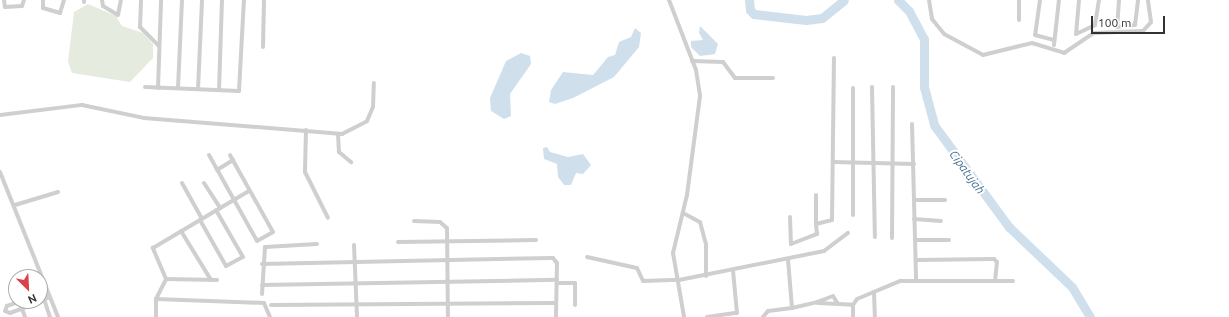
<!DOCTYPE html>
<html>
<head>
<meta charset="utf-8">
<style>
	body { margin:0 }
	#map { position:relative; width:1229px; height:317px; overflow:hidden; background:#fff; font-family:Ubuntu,sans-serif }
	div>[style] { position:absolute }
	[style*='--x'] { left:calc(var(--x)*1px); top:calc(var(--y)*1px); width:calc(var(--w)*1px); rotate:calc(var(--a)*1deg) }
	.green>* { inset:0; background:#e5ebdf }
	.water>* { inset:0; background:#cfe0ec }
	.river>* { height:9px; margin:-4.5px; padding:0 4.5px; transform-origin:4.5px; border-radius:4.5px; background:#cfe0ec }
	.street>* { height:4px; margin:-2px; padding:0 2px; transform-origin:2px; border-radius:2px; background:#cfcfcf }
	span { translate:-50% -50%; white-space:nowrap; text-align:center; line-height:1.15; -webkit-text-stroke:4px #fff; paint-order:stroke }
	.water-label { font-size:12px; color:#447091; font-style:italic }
	.north { position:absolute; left:8px; top:269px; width:40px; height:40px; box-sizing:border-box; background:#fff; border:1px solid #adadad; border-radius:50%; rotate:156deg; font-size:11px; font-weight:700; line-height:16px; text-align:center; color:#323232 }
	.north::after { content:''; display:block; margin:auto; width:14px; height:18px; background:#dc4147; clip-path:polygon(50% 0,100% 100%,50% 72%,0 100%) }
	.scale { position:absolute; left:1091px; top:16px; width:74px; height:18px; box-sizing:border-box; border:2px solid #323232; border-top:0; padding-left:5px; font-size:12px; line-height:14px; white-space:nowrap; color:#323232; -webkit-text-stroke:3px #fff; paint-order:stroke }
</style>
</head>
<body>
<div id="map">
	<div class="green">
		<i style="clip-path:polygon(88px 4px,116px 16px,122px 26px,143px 33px,153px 44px,153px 58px,130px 82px,72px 73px,68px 62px,74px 12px)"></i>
	</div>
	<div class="water">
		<i style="clip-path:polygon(700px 26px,718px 44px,715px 54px,700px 56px,691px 47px,691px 41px,703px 40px,699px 33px)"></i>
		<i style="clip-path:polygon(635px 28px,641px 33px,639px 47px,614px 77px,573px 98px,555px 104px,549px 102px,551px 90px,563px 72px,593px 75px,608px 57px,615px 55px,619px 42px,631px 37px)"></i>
		<i style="clip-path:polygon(521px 53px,530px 56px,531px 64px,510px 94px,511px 116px,504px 119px,491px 111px,490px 98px,506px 61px)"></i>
		<i style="clip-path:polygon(547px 147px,550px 152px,568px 157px,583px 154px,591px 165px,583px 174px,576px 173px,571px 185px,564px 185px,558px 177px,557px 164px,544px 159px,543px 148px)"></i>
	</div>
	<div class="river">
		<i style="--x:749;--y:0;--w:10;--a:84"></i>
		<i style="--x:750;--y:10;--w:6;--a:45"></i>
		<i style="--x:754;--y:14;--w:52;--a:6.6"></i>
		<i style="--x:806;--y:20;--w:16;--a:-7"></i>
		<i style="--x:822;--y:18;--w:28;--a:-39"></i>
		<i style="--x:898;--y:0;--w:16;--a:45"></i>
		<i style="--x:909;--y:11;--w:32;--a:62"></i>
		<i style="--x:924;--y:39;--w:48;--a:90"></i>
		<i style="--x:924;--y:87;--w:39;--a:75"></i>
		<i style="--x:934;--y:125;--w:127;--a:53.7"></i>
		<i style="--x:1009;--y:227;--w:87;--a:43.6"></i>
		<i style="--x:1072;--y:287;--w:35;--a:59"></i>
	</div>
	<div class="street">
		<i style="--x:4;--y:0;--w:7;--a:82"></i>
		<i style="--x:5;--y:7;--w:17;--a:-3"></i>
		<i style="--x:22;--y:6;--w:6;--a:-72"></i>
		<i style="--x:43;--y:0;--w:8;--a:90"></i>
		<i style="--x:43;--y:8;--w:18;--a:16"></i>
		<i style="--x:60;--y:13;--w:14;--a:-73"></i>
		<i style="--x:102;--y:0;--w:6;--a:81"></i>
		<i style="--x:103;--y:6;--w:17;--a:31"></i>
		<i style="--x:118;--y:15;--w:15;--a:-79"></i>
		<i style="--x:141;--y:0;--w:27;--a:92"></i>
		<i style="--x:140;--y:27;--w:27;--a:45"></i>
		<i style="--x:669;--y:0;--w:75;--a:68.9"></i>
		<i style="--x:696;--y:70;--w:26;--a:81"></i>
		<i style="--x:700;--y:96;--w:100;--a:97.5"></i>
		<i style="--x:687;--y:195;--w:60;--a:103.6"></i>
		<i style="--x:673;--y:253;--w:65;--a:80.2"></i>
		<i style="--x:929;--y:0;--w:19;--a:81"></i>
		<i style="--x:932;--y:19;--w:19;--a:51"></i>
		<i style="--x:944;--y:34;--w:44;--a:28.3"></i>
		<i style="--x:983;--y:55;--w:50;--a:-13.8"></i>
		<i style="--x:1032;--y:43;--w:34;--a:17"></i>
		<i style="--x:1064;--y:53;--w:36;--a:-34"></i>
		<i style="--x:1094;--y:33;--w:49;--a:-2.3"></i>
		<i style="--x:1143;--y:31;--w:12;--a:-48"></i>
		<i style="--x:1151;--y:22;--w:22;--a:-98"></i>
		<i style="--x:1040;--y:0;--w:35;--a:98"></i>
		<i style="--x:1035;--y:35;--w:20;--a:15"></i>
		<i style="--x:1079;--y:0;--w:34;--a:95"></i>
		<i style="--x:1076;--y:34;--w:21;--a:-25"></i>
		<i style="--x:1095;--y:25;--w:25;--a:-81"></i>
		<i style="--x:1119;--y:0;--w:27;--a:94"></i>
		<i style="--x:1117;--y:27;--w:18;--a:-6"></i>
		<i style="--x:1135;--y:25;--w:25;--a:-83"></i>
		<i style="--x:84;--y:2;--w:2;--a:-90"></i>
		<i style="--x:1019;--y:20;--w:20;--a:-90"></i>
		<i style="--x:1054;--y:45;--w:45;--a:-83.7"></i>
		<i style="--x:263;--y:47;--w:47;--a:-88.8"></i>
		<i style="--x:692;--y:61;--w:31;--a:2"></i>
		<i style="--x:723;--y:62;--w:20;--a:53"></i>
		<i style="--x:735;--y:78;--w:38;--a:0"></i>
		<i style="--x:145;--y:87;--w:94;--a:2.4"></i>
		<i style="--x:239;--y:91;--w:91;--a:-86.9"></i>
		<i style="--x:872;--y:87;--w:150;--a:88.9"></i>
		<i style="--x:158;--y:88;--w:88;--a:-88"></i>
		<i style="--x:178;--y:88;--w:88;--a:-87.4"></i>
		<i style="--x:198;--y:89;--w:89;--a:-87.4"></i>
		<i style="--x:219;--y:90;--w:90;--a:-88.1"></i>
		<i style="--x:0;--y:115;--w:83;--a:-7"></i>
		<i style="--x:82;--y:105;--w:63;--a:11.8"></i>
		<i style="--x:144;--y:118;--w:199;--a:4.6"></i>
		<i style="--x:342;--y:134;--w:28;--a:-27"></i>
		<i style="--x:367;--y:121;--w:15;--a:-67"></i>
		<i style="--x:373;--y:107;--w:24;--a:-88"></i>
		<i style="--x:912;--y:124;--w:155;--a:88.5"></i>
		<i style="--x:306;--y:130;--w:42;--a:91.4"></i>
		<i style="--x:305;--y:172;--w:51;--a:63.4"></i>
		<i style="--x:338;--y:134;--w:18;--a:87"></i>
		<i style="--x:339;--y:152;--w:16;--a:40"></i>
		<i style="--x:209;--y:155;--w:98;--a:60.8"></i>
		<i style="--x:257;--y:241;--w:18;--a:-29"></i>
		<i style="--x:273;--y:232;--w:88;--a:-119.2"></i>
		<i style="--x:833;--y:162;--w:81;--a:1.4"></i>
		<i style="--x:217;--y:170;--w:19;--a:-32"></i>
		<i style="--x:0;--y:172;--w:156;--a:68.2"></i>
		<i style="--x:182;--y:183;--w:41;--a:60.9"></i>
		<i style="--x:204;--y:183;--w:30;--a:57"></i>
		<i style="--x:816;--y:195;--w:29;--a:90"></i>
		<i style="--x:914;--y:200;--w:31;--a:0"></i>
		<i style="--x:15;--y:205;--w:45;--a:-16.8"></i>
		<i style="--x:683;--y:213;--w:19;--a:28"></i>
		<i style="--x:700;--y:222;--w:23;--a:75"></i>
		<i style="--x:706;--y:244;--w:32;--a:90"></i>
		<i style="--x:853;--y:215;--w:127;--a:-90"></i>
		<i style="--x:790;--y:217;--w:27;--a:88"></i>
		<i style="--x:791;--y:244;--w:28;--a:-21"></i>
		<i style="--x:817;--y:234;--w:10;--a:-96"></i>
		<i style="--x:816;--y:224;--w:16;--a:-14"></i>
		<i style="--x:832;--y:220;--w:162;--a:-89.3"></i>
		<i style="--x:914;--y:219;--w:27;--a:4"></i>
		<i style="--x:200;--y:220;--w:53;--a:60.5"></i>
		<i style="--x:226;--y:266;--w:19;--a:-28"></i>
		<i style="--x:243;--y:257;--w:54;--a:-119.9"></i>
		<i style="--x:414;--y:221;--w:26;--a:2"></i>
		<i style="--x:440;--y:222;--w:9;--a:41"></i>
		<i style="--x:447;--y:228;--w:89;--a:89.4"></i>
		<i style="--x:181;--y:231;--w:57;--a:58.5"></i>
		<i style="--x:892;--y:238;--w:151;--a:-89.6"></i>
		<i style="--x:917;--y:240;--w:32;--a:0"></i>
		<i style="--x:398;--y:242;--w:138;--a:-0.8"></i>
		<i style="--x:354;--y:245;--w:72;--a:87.6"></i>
		<i style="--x:587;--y:257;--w:51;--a:12.4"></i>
		<i style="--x:637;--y:268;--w:14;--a:65"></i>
		<i style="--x:643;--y:281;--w:36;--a:-2"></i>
		<i style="--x:679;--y:280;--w:148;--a:-11.3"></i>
		<i style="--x:824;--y:251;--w:30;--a:-37"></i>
		<i style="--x:916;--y:260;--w:78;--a:-0.7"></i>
		<i style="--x:994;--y:259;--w:4;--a:45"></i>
		<i style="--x:997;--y:262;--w:18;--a:96"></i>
		<i style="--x:262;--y:264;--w:291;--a:-1.2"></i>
		<i style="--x:553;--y:258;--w:6;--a:51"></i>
		<i style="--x:557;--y:263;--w:54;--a:91.1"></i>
		<i style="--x:166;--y:279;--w:34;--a:-113"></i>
		<i style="--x:153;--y:248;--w:112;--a:-30.7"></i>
		<i style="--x:557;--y:283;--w:18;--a:0"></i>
		<i style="--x:575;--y:283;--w:22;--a:90"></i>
		<i style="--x:262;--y:285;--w:295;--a:-1"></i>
		<i style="--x:874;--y:292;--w:25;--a:88"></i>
		<i style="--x:40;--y:294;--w:6;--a:-9"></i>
		<i style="--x:46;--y:293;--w:5;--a:68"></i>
		<i style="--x:48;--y:298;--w:9;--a:159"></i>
		<i style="--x:262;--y:294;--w:47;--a:-86.3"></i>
		<i style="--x:265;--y:247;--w:52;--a:-3.3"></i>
		<i style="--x:156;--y:299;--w:22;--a:-63"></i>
		<i style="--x:166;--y:279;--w:51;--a:1.1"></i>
		<i style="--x:22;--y:301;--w:16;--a:162"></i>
		<i style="--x:7;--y:306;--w:5;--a:112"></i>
		<i style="--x:5;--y:311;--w:5;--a:22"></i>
		<i style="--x:10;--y:313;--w:33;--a:-20"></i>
		<i style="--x:45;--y:302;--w:16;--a:72"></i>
		<i style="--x:838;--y:304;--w:9;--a:-122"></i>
		<i style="--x:833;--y:296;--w:17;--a:159"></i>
		<i style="--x:817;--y:302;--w:1;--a:45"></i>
		<i style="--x:818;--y:303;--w:35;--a:3"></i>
		<i style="--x:271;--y:305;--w:285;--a:-0.4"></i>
		<i style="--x:792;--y:308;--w:26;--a:-13"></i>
		<i style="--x:22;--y:309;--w:9;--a:69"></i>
		<i style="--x:156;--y:317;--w:18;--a:-90"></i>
		<i style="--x:156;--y:299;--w:108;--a:2.1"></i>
		<i style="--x:264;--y:303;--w:15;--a:67"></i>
		<i style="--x:707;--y:317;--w:30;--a:-8"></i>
		<i style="--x:737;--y:313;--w:42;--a:-95.4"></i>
		<i style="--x:763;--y:317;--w:8;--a:-50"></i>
		<i style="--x:768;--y:311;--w:24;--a:-7"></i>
		<i style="--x:792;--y:308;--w:49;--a:-94.7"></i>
		<i style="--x:853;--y:317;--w:12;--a:-90"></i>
		<i style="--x:853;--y:305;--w:7;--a:-56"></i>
		<i style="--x:857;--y:299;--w:47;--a:-22.7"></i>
		<i style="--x:900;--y:281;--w:113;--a:0"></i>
	</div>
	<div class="water-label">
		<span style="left:967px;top:172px;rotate:54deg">Cipatujah</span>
	</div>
	<div class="north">N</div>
	<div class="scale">100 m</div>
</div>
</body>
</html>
